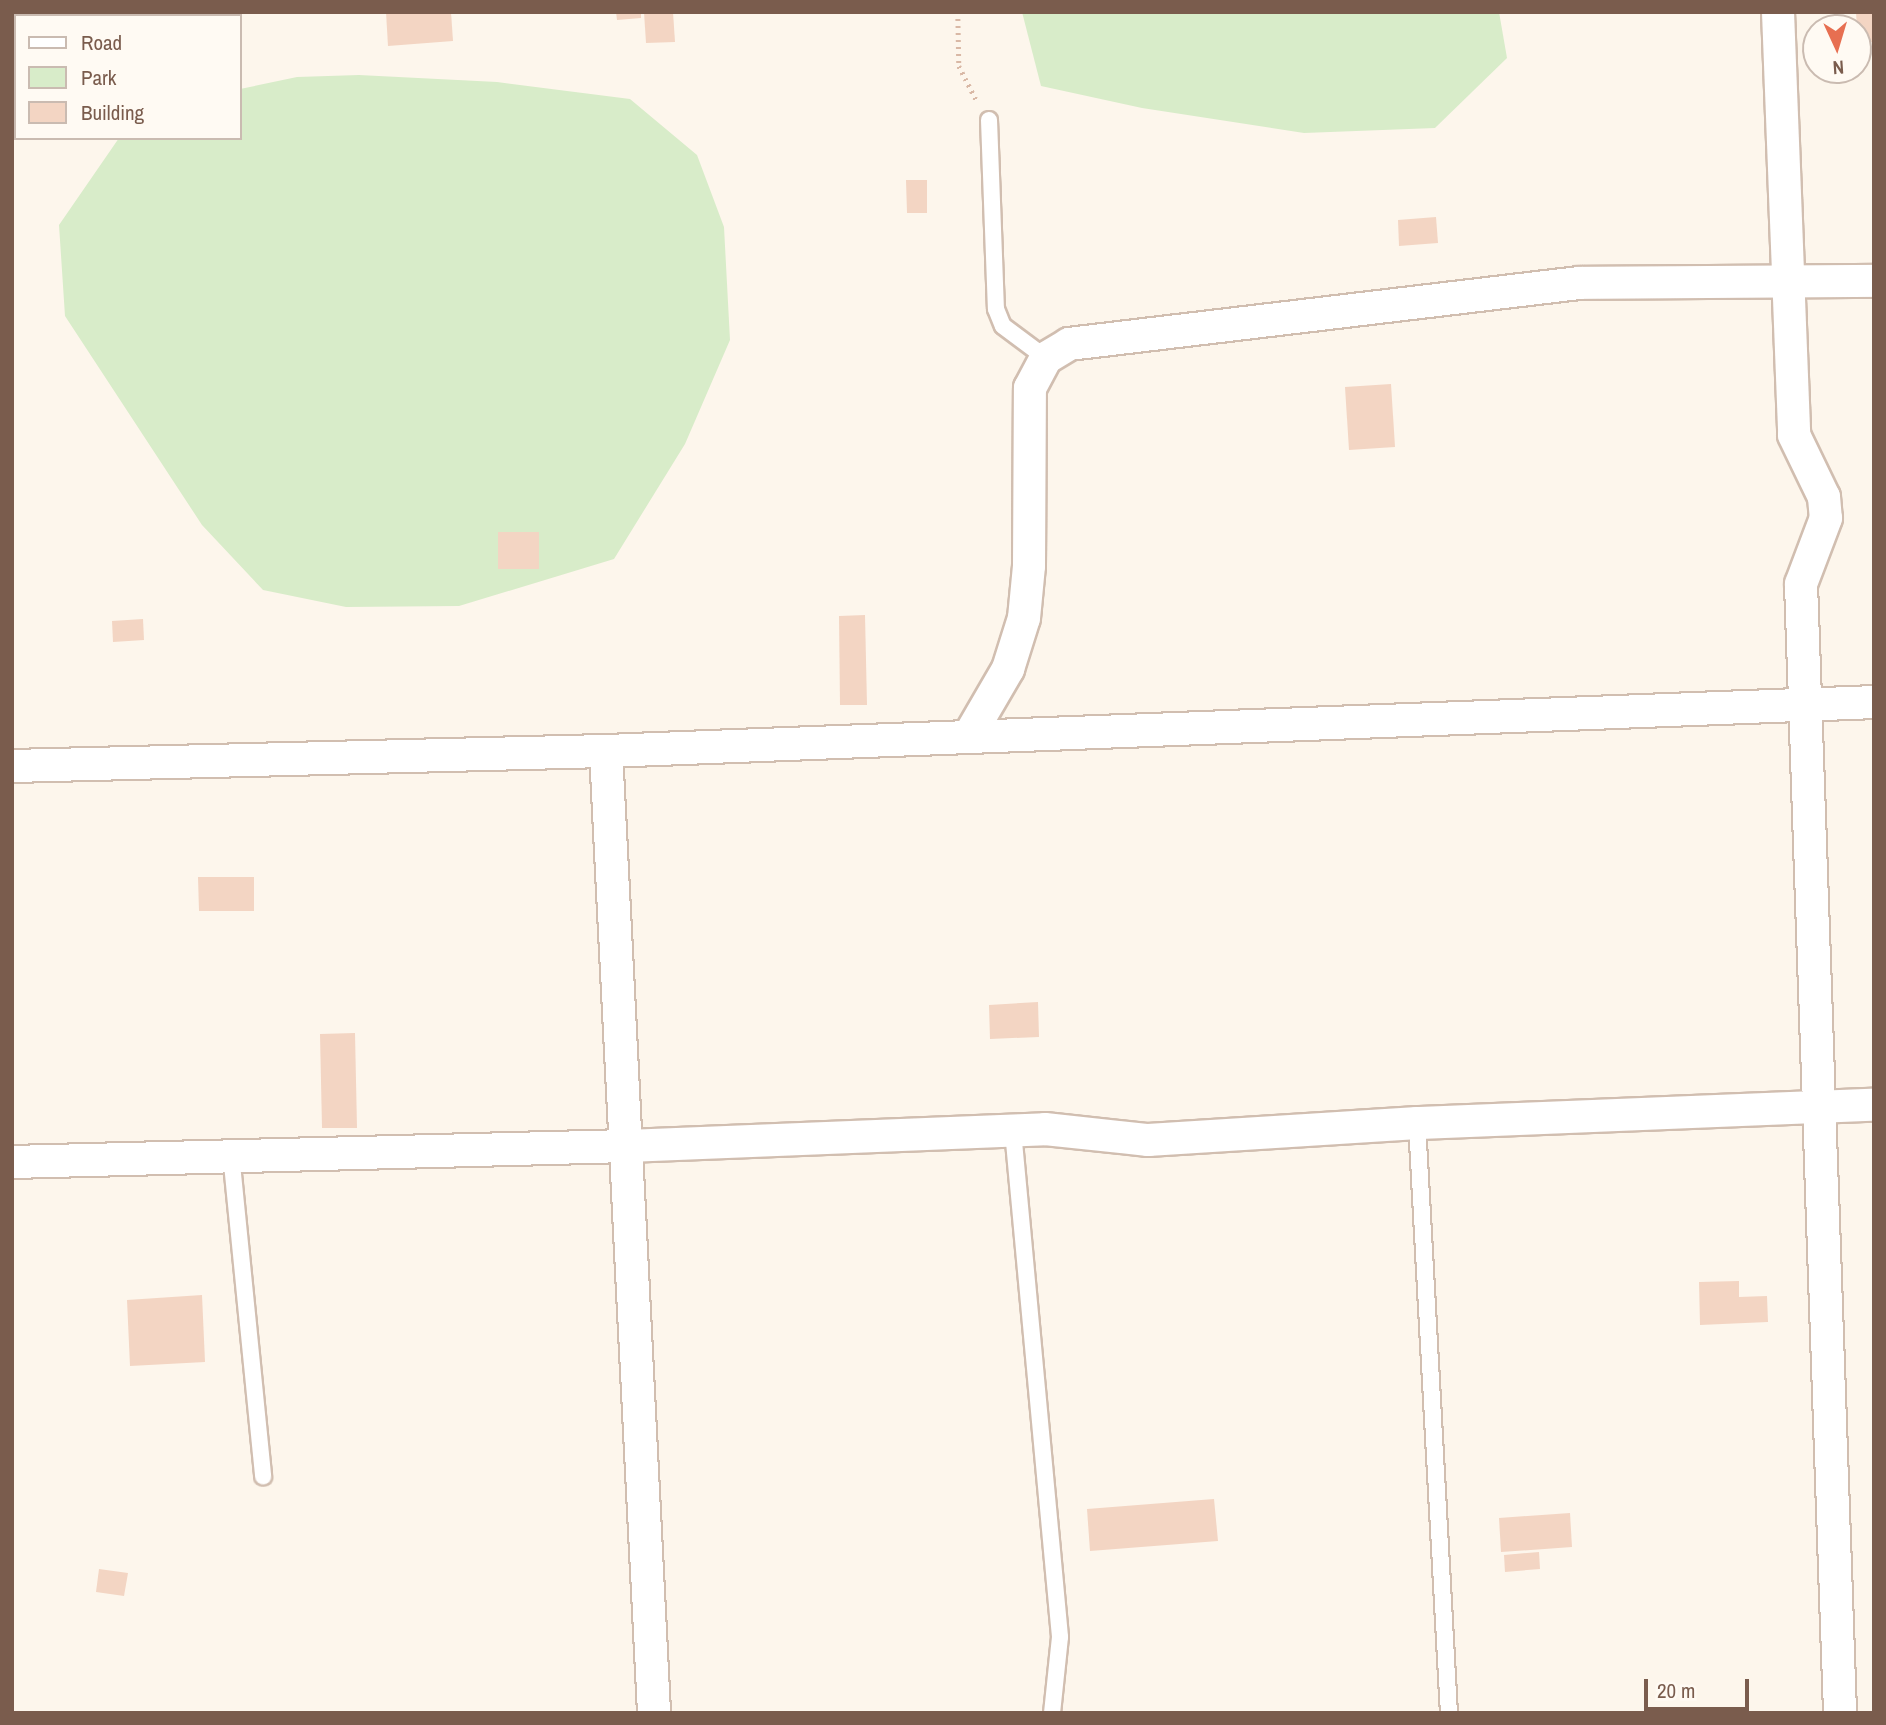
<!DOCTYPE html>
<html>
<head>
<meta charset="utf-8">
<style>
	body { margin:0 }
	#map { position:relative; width:1886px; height:1725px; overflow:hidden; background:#fdf6ec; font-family:"Archivo Narrow",sans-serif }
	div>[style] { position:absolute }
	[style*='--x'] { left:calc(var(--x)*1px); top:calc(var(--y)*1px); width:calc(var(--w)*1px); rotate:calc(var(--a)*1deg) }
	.green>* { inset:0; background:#d8ecc9 }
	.building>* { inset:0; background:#f3d5c3 }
	.path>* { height:4.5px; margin-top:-2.25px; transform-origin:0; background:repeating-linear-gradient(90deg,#d9b8a5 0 2px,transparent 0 7px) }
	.roads { filter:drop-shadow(2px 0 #d1beb0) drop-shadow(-2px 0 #d1beb0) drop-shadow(0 2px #d1beb0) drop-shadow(0 -2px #d1beb0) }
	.service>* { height:16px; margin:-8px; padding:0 8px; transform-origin:8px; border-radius:8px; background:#fff }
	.minor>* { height:32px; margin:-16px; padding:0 16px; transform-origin:16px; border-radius:16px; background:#fff }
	span { translate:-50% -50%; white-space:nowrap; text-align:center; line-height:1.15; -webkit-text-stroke:5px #fffaf3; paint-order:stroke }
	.frame { position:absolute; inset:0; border:14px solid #7a5c4d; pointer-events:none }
	.legend { position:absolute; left:14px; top:14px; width:228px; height:126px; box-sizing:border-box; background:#fffaf3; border:2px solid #cabbb1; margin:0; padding:9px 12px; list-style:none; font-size:21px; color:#7a5c4d }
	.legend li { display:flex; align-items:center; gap:14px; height:35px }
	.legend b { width:35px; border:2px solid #cabbb1 }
	.north { position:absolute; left:1802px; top:14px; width:70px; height:70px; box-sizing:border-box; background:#fffaf3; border:2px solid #cabbb1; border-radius:50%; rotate:176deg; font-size:19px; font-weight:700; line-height:28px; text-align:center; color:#7a5c4d }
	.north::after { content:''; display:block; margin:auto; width:24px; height:32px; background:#e76f51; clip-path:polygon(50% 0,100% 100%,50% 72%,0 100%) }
	.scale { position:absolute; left:1644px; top:1679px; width:105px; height:32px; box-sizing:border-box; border:4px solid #7a5c4d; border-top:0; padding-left:9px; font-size:21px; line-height:24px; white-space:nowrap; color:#7a5c4d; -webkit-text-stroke:5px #fffaf3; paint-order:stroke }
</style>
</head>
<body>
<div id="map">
	<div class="green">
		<i style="clip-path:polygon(1022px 12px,1499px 12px,1507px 58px,1435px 128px,1304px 133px,1142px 108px,1041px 86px)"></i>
		<i style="clip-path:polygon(359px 75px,497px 82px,630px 99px,697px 155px,724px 227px,730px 340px,685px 444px,614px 559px,459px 606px,346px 607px,263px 590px,202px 525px,65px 316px,59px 225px,119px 138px,240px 138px,240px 89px,297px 77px)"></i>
	</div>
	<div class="building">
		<i style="clip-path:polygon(386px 12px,451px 12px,453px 41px,388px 46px)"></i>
		<i style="clip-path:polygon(616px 12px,641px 12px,641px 18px,617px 20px)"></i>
		<i style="clip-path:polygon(644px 12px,673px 12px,675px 42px,646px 43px)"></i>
		<i style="clip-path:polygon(1856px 12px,1874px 12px,1874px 42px,1858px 43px)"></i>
		<i style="clip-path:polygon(906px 180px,927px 180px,927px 213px,907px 213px)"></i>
		<i style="clip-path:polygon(1436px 217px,1438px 243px,1399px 246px,1398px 220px)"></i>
		<i style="clip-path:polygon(1391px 384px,1395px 447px,1349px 450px,1345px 387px)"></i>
		<i style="clip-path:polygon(498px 532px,539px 532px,539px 569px,498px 569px)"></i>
		<i style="clip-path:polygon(865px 615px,867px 705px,840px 705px,839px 616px)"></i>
		<i style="clip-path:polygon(143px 619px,144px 640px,113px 642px,112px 621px)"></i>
		<i style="clip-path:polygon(198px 877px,254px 877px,254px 911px,199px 911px)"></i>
		<i style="clip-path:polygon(1038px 1002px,1039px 1037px,990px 1039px,989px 1005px)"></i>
		<i style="clip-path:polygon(355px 1033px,357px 1128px,322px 1128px,320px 1034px)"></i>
		<i style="clip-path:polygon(1739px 1281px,1739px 1297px,1767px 1296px,1768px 1322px,1700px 1325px,1699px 1282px)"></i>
		<i style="clip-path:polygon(202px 1295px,205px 1362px,130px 1366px,127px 1300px)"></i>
		<i style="clip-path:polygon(1214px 1499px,1218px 1541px,1090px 1551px,1087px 1509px)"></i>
		<i style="clip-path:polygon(1570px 1513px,1572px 1547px,1501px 1552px,1499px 1518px)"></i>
		<i style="clip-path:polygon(1539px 1552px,1540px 1569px,1505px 1572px,1504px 1555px)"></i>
		<i style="clip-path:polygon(99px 1569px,128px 1573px,124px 1596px,96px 1592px)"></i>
	</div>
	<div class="path">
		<i style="--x:958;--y:12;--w:54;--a:88.9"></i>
		<i style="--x:959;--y:66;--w:39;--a:63"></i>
	</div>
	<div class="roads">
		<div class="service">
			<i style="--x:989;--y:120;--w:189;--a:87.9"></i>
			<i style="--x:996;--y:309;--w:18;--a:68"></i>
			<i style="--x:1003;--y:326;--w:54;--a:36.7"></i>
			<i style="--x:1417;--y:1123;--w:591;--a:86.9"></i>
			<i style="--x:1013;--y:1131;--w:508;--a:84.69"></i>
			<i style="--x:1060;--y:1637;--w:76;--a:96"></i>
			<i style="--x:231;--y:1154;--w:324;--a:84.3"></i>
		</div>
		<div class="minor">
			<i style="--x:1778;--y:12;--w:423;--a:87.8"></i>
			<i style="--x:1794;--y:435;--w:69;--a:64.2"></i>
			<i style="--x:1824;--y:497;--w:21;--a:85"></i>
			<i style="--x:1826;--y:518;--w:71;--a:110.7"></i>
			<i style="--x:1801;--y:584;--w:1130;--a:88.02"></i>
			<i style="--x:969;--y:736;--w:78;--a:-59.8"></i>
			<i style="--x:1008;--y:669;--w:53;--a:-72.6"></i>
			<i style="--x:1024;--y:618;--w:52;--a:-84.5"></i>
			<i style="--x:1029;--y:566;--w:178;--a:-89.7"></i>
			<i style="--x:1030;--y:388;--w:34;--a:-62"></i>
			<i style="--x:1046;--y:358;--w:27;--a:-31"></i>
			<i style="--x:1069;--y:344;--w:514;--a:-6.82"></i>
			<i style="--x:1579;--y:283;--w:295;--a:-0.4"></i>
			<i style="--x:606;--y:751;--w:963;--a:87.14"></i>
			<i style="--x:12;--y:766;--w:594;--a:-1.45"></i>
			<i style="--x:606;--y:751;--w:1269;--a:-2.21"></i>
			<i style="--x:12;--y:1162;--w:615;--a:-1.49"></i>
			<i style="--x:627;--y:1146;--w:418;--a:-2.3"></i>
			<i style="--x:1045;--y:1129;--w:104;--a:6.1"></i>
			<i style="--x:1148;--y:1140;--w:270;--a:-3.6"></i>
			<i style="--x:1417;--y:1123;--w:457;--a:-2.3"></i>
		</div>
	</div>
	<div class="frame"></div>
	<ul class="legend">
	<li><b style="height:9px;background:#fff"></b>Road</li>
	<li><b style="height:19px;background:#d8ecc9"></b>Park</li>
	<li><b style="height:19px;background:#f3d5c3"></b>Building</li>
	</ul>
	<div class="north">N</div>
	<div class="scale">20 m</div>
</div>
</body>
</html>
